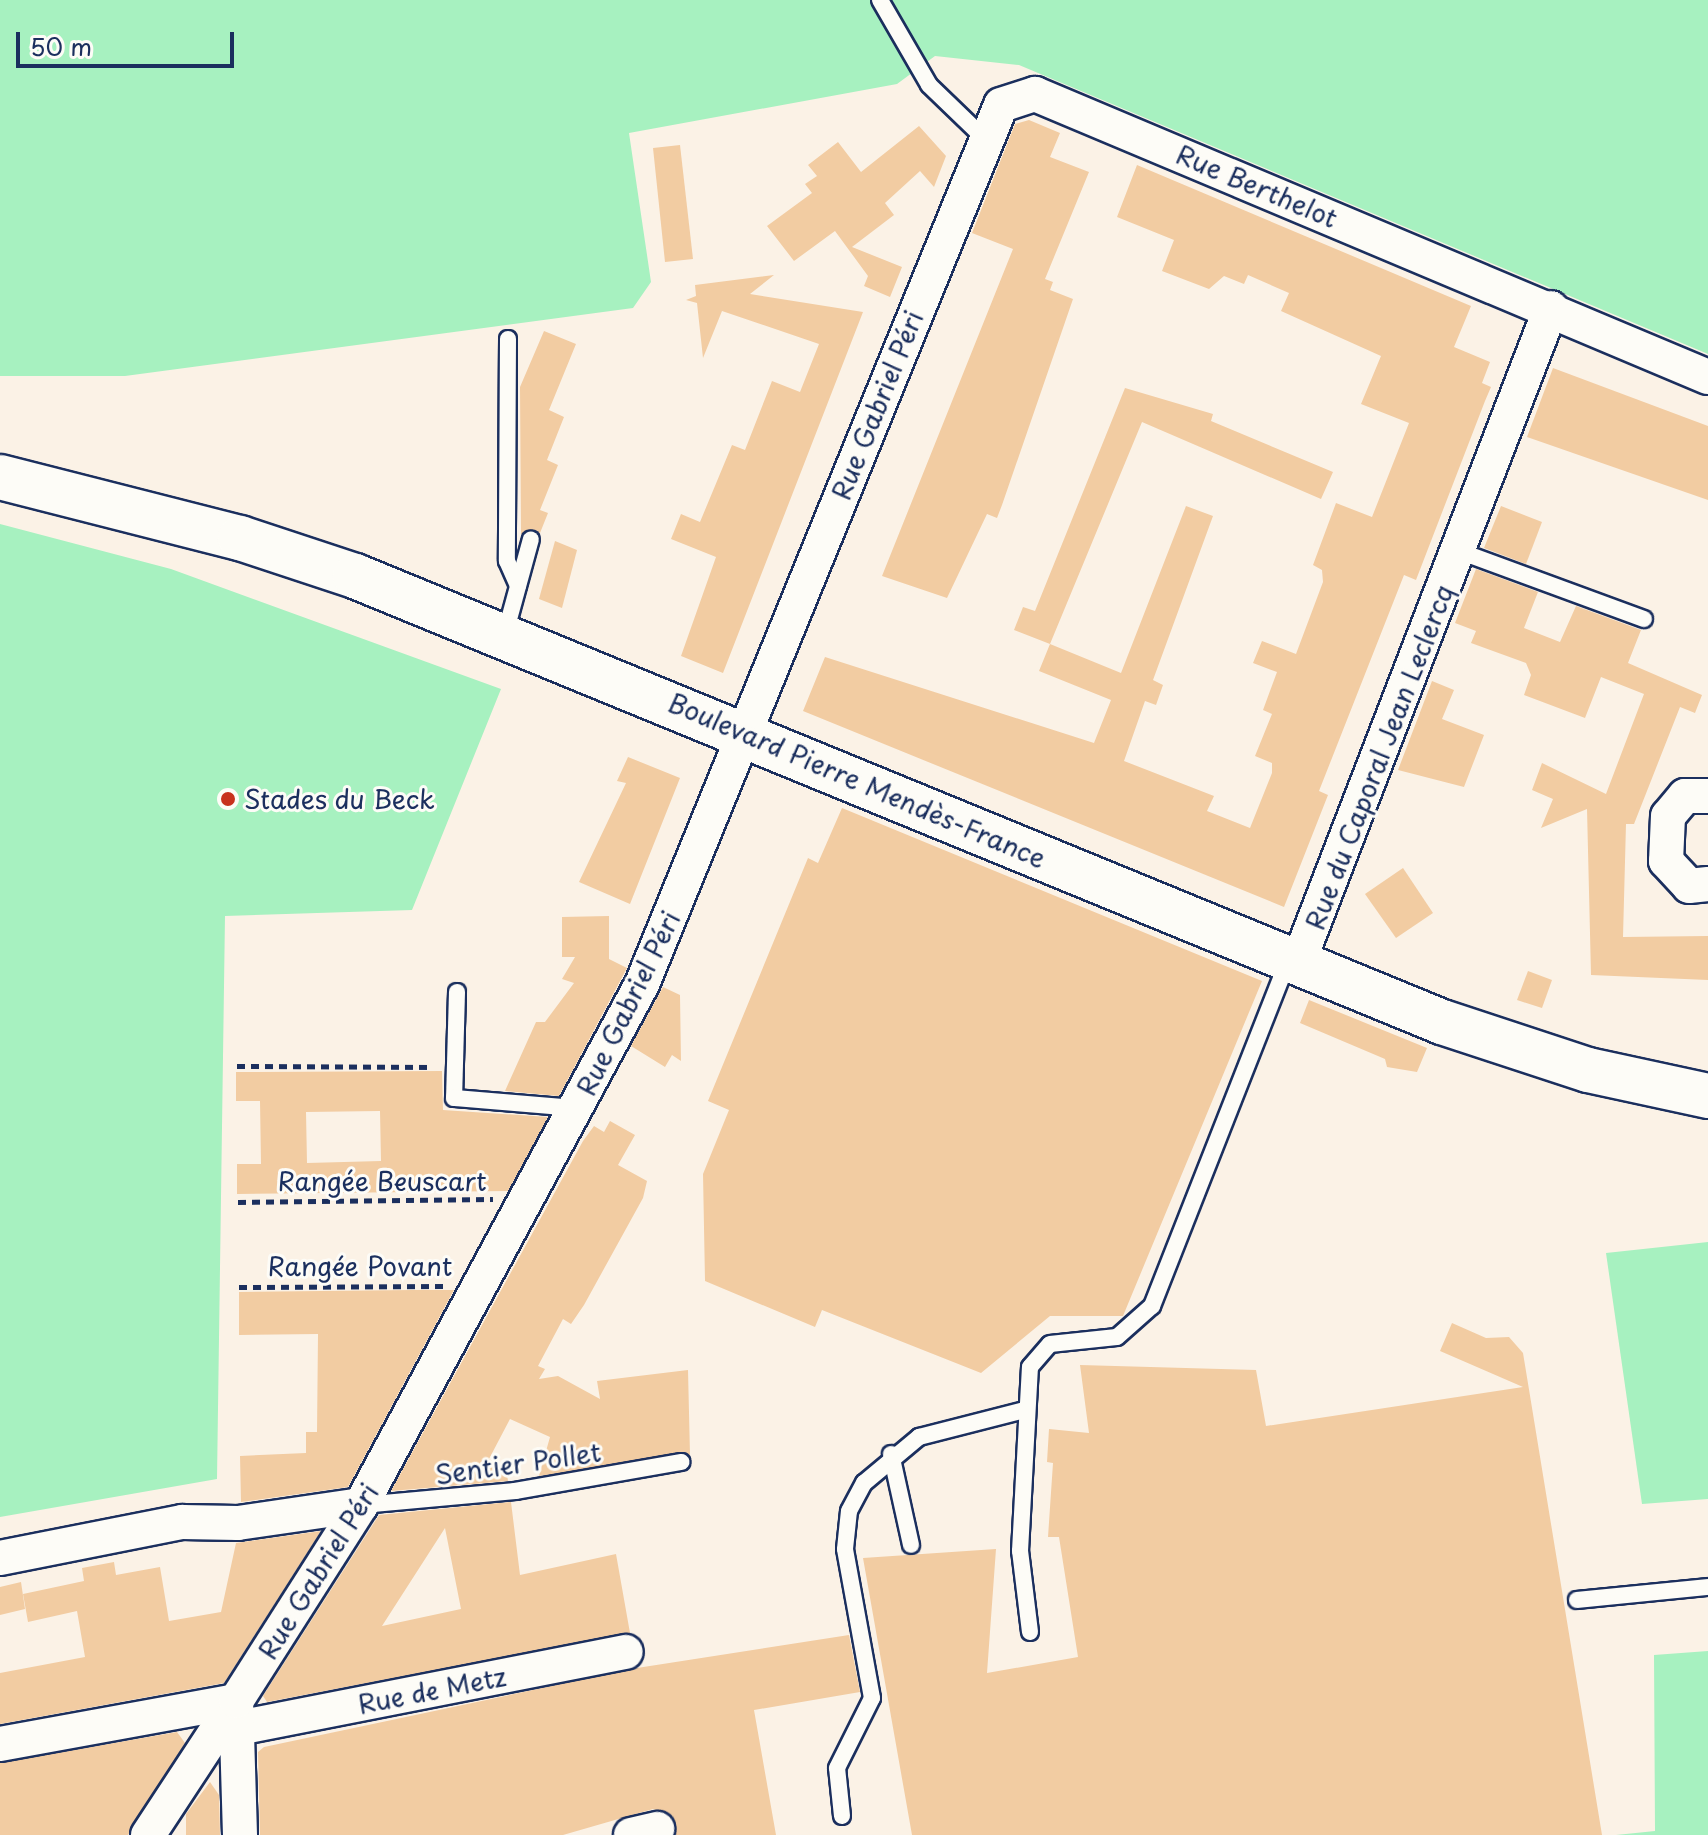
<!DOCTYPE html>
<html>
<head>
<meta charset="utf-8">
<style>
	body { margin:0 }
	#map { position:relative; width:1708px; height:1835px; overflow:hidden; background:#fbf2e6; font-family:"Playpen Sans",sans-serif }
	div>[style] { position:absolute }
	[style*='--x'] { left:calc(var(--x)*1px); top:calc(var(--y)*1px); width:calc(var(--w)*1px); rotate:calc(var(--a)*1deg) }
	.green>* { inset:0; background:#a7f1c0 }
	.building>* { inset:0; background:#f2cca2 }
	.path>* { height:5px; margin-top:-2.5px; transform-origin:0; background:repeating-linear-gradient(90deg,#1b2f5e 0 8px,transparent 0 14px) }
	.roads { filter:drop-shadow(2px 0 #1b2f5e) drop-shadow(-2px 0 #1b2f5e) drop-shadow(0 2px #1b2f5e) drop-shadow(0 -2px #1b2f5e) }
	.lane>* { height:16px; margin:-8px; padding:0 8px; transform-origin:8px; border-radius:8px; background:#fdfcf7 }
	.street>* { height:34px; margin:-17px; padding:0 17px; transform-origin:17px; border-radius:17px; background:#fdfcf7 }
	.secondary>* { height:44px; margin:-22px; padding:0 22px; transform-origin:22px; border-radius:22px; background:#fdfcf7 }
	.dots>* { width:22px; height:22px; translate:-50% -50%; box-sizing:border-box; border:4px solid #fdfcf7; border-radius:50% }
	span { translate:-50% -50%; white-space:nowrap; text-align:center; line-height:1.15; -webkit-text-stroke:6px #fdfcf7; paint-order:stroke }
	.street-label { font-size:26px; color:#1b2f5e }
	.poi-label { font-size:26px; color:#1b2f5e }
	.left { translate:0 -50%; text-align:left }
	.scale { position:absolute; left:16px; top:32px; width:218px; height:36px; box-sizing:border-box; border:4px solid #1b2f5e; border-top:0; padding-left:10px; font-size:24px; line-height:28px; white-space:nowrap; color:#1b2f5e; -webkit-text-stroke:6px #fdfcf7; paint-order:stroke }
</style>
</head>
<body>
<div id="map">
	<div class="green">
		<i style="clip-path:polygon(0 0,1708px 0,1708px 354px,1019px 65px,935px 56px,897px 84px,629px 133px,651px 282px,633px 308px,125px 376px,0 376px)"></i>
		<i style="clip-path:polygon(0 524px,171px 569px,501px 689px,412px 910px,225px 916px,217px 1479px,0 1517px)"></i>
		<i style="clip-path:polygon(1708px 1242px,1708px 1499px,1642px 1504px,1606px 1253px)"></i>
		<i style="clip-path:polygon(1708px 1651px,1708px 1835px,1616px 1835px,1655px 1831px,1654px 1655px)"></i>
	</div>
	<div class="building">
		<i style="clip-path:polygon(1029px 120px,1060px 133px,1050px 157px,1089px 172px,1045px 279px,1053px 282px,1050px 290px,1073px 299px,1002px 505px,997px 518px,987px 514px,947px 598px,882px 576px,1013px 249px,972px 233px,1015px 124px)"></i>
		<i style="clip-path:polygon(919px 126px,946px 156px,934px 187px,920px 171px,885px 203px,894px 215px,852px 247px,902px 267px,890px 297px,864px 286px,868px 276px,835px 231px,794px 261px,767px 226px,812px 193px,805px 184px,817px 176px,808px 165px,838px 142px,861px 172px)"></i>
		<i style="clip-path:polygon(680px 145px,693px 259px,665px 262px,653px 148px)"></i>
		<i style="clip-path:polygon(1137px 165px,1471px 306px,1454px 347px,1490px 362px,1482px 383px,1491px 387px,1485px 401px,1416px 580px,1404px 575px,1319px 791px,1328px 795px,1284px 907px,803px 711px,825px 657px,1094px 743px,1111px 700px,1039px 671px,1050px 644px,1121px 673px,1186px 506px,1213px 516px,1153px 680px,1163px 685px,1156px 705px,1145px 701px,1124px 761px,1214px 796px,1207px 811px,1250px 828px,1272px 773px,1272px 763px,1255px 756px,1272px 714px,1263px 710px,1277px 672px,1253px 663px,1262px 641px,1296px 654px,1323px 582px,1322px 570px,1313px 565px,1336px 503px,1372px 517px,1409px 423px,1361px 404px,1381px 356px,1281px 311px,1289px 293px,1248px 275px,1244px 284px,1224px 276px,1209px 289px,1162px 271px,1174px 240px,1117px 217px)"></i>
		<i style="clip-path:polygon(774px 275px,750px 294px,863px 312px,723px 673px,681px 656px,716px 557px,671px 539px,681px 514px,700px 522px,732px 445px,745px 450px,772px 381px,800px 392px,819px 344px,722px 311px,703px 358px,697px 303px,686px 300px,696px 296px,695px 285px)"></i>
		<i style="clip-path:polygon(544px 331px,576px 344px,549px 410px,564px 417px,547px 460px,558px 465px,540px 510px,548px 513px,540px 533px,521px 534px,520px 387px)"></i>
		<i style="clip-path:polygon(1553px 368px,1708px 426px,1708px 500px,1527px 437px)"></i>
		<i style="clip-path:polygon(1125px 388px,1213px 414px,1211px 421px,1333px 472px,1321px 499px,1142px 422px,1050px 644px,1014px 630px,1023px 607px,1035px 611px)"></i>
		<i style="clip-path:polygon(1501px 506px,1542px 522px,1526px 564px,1484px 548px)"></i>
		<i style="clip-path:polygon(555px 541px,577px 550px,562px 608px,539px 599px)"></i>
		<i style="clip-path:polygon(1476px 569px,1538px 592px,1524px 628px,1560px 642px,1576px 606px,1641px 630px,1628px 663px,1702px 695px,1695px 713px,1680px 707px,1634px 824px,1626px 824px,1623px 937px,1708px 936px,1708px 980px,1591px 975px,1587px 809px,1541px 828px,1553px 799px,1532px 790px,1542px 763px,1606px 794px,1644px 694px,1601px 677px,1585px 718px,1524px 695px,1531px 675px,1526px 663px,1471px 643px,1476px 631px,1455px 623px)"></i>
		<i style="clip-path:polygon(1432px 681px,1454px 690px,1442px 719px,1484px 735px,1464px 787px,1398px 770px)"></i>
		<i style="clip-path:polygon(628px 757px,680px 778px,630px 904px,579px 882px,626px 783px,617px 781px)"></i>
		<i style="clip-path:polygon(842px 808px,1262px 981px,1123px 1316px,1050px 1316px,981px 1373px,822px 1310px,815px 1327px,705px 1281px,703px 1174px,729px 1110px,708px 1101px,808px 858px,818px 863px)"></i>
		<i style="clip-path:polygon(1403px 868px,1433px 913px,1396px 938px,1365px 894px)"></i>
		<i style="clip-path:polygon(609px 916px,609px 959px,627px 968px,559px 1096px,505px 1091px,536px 1022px,545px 1022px,574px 983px,562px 979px,575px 957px,562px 957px,562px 917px)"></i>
		<i style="clip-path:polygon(1528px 971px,1552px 980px,1542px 1008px,1517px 1000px)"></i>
		<i style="clip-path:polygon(663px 987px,680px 995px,681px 1061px,672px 1055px,665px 1067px,631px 1046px)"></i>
		<i style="clip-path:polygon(1309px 1000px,1427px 1048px,1417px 1072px,1387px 1067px,1385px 1059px,1300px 1023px)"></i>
		<i style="clip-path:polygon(evenodd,442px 1071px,443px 1110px,548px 1117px,508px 1191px,237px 1194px,237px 1164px,261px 1164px,260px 1101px,236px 1101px,236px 1072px,442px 1071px,380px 1111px,381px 1161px,307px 1163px,306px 1112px,380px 1111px)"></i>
		<i style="clip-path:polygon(610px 1121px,635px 1135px,618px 1165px,647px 1181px,643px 1198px,584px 1305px,571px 1324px,563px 1319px,538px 1366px,545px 1369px,539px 1379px,558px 1376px,600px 1399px,597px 1381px,688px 1370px,690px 1455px,539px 1476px,550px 1437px,510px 1419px,489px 1459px,506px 1469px,508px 1481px,391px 1491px,583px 1141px,594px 1126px,604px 1132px)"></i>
		<i style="clip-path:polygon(413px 1290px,454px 1290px,348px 1487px,241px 1502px,240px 1456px,306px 1453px,306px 1432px,317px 1432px,318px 1334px,239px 1335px,239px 1292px)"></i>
		<i style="clip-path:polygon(1452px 1323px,1486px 1338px,1509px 1337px,1523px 1353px,1602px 1835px,912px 1835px,863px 1558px,996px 1549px,987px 1673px,1078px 1657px,1059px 1537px,1048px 1537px,1053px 1463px,1047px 1462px,1049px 1429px,1089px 1433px,1080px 1365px,1256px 1370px,1266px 1426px,1523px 1387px,1440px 1351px)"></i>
		<i style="clip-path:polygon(evenodd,511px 1502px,520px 1575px,616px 1554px,630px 1633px,267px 1702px,263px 1696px,379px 1515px,511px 1502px,445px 1528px,461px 1609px,382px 1626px,445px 1528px)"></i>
		<i style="clip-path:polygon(321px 1531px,224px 1683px,0 1724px,0 1673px,85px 1657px,77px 1611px,28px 1622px,23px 1594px,84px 1581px,82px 1568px,114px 1562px,116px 1575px,160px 1567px,169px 1621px,221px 1612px,236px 1543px)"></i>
		<i style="clip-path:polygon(21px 1582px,25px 1609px,0 1615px,0 1587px)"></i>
		<i style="clip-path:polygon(849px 1635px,860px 1692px,754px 1710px,776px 1835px,676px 1835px,672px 1816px,653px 1809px,563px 1835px,260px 1835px,258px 1752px,264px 1747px,637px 1668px)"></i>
		<i style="clip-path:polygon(177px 1732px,185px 1743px,128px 1835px,0 1835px,0 1763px)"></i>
		<i style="clip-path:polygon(210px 1782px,219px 1795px,220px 1835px,186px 1835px,186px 1814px)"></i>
	</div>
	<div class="path">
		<i style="--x:237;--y:1066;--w:196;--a:0.3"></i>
		<i style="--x:238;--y:1202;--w:255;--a:-0.7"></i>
		<i style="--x:239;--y:1287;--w:205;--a:-0.3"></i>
	</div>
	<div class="roads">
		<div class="lane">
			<i style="--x:880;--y:0;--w:98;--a:60"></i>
			<i style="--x:929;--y:85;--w:76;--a:43.9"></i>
			<i style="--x:508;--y:339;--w:222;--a:90.3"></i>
			<i style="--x:507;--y:561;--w:27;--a:66"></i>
			<i style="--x:1459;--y:551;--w:197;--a:20.2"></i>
			<i style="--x:505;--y:634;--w:98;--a:-74.7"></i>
			<i style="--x:457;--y:992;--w:106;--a:91.6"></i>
			<i style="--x:454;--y:1098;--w:122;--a:4.7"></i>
			<i style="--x:891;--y:1454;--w:93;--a:77.6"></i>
			<i style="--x:362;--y:1505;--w:154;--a:-5.2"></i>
			<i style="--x:515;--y:1491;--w:169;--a:-9.9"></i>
			<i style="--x:1577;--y:1600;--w:132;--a:-5.7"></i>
			<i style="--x:1030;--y:1632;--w:82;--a:-97"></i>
			<i style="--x:1020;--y:1551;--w:184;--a:-86.9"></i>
			<i style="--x:1030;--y:1367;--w:30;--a:-49"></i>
			<i style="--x:1050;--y:1344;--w:67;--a:-6"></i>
			<i style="--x:1117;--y:1337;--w:47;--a:-41.5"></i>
			<i style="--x:1152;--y:1306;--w:372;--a:-68.5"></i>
			<i style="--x:842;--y:1816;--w:48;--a:-95.9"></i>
			<i style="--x:837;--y:1768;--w:78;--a:-63.4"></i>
			<i style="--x:872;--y:1698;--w:151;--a:-100.3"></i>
			<i style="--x:845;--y:1549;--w:38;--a:-84"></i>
			<i style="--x:849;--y:1511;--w:32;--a:-62"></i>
			<i style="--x:864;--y:1483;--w:72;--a:-39.9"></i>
			<i style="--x:919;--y:1437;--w:108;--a:-14.4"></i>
		</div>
		<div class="street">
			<i style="--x:1708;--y:796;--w:23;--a:180"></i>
			<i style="--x:1685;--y:796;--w:26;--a:130"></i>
			<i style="--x:1668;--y:816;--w:45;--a:92.5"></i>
			<i style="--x:1666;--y:861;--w:34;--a:47"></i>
			<i style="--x:1689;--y:886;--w:19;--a:-6"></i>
			<i style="--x:1298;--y:963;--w:702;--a:-68.88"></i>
			<i style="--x:0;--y:1558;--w:186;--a:-11.2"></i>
			<i style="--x:182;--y:1522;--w:56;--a:1"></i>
			<i style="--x:238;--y:1523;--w:124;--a:-8.3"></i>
			<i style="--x:238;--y:1728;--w:395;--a:-11.1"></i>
			<i style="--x:0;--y:1744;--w:240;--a:-10.3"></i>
			<i style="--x:148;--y:1835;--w:160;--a:-56.7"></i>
			<i style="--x:240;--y:1835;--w:134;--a:-91.7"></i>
			<i style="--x:236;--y:1701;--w:232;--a:-57.5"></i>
			<i style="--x:361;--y:1505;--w:592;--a:-61.66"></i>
			<i style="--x:642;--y:984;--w:949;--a:-67.78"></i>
			<i style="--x:1001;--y:105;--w:36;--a:-18"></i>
			<i style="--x:1035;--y:94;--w:730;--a:22.81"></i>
			<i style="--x:631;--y:1835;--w:27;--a:-13"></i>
		</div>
		<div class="secondary">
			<i style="--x:0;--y:477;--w:248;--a:14.3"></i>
			<i style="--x:240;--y:538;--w:121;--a:18.3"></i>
			<i style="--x:355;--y:576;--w:1175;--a:22.31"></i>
			<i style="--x:1442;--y:1022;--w:154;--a:18.2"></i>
			<i style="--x:1588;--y:1070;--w:123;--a:12.2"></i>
		</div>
	</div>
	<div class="dots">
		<i style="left:228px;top:799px;background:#c8321e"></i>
	</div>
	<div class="street-label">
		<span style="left:1257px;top:186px;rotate:23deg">Rue Berthelot</span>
		<span style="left:877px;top:405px;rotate:-68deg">Rue Gabriel Péri</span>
		<span style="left:1379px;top:757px;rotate:-69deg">Rue du Caporal Jean Leclercq</span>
		<span style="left:857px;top:780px;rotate:23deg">Boulevard Pierre Mendès-France</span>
		<span style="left:628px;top:1003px;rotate:-64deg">Rue Gabriel Péri</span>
		<span style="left:382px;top:1181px">Rangée Beuscart</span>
		<span style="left:360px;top:1266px">Rangée Povant</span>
		<span style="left:518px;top:1463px;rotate:-8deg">Sentier Pollet</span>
		<span style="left:318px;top:1571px;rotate:-58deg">Rue Gabriel Péri</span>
		<span style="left:432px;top:1690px;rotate:-11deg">Rue de Metz</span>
	</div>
	<div class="poi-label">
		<span class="left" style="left:244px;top:799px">Stades du Beck</span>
	</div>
	<div class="scale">50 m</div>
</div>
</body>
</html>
